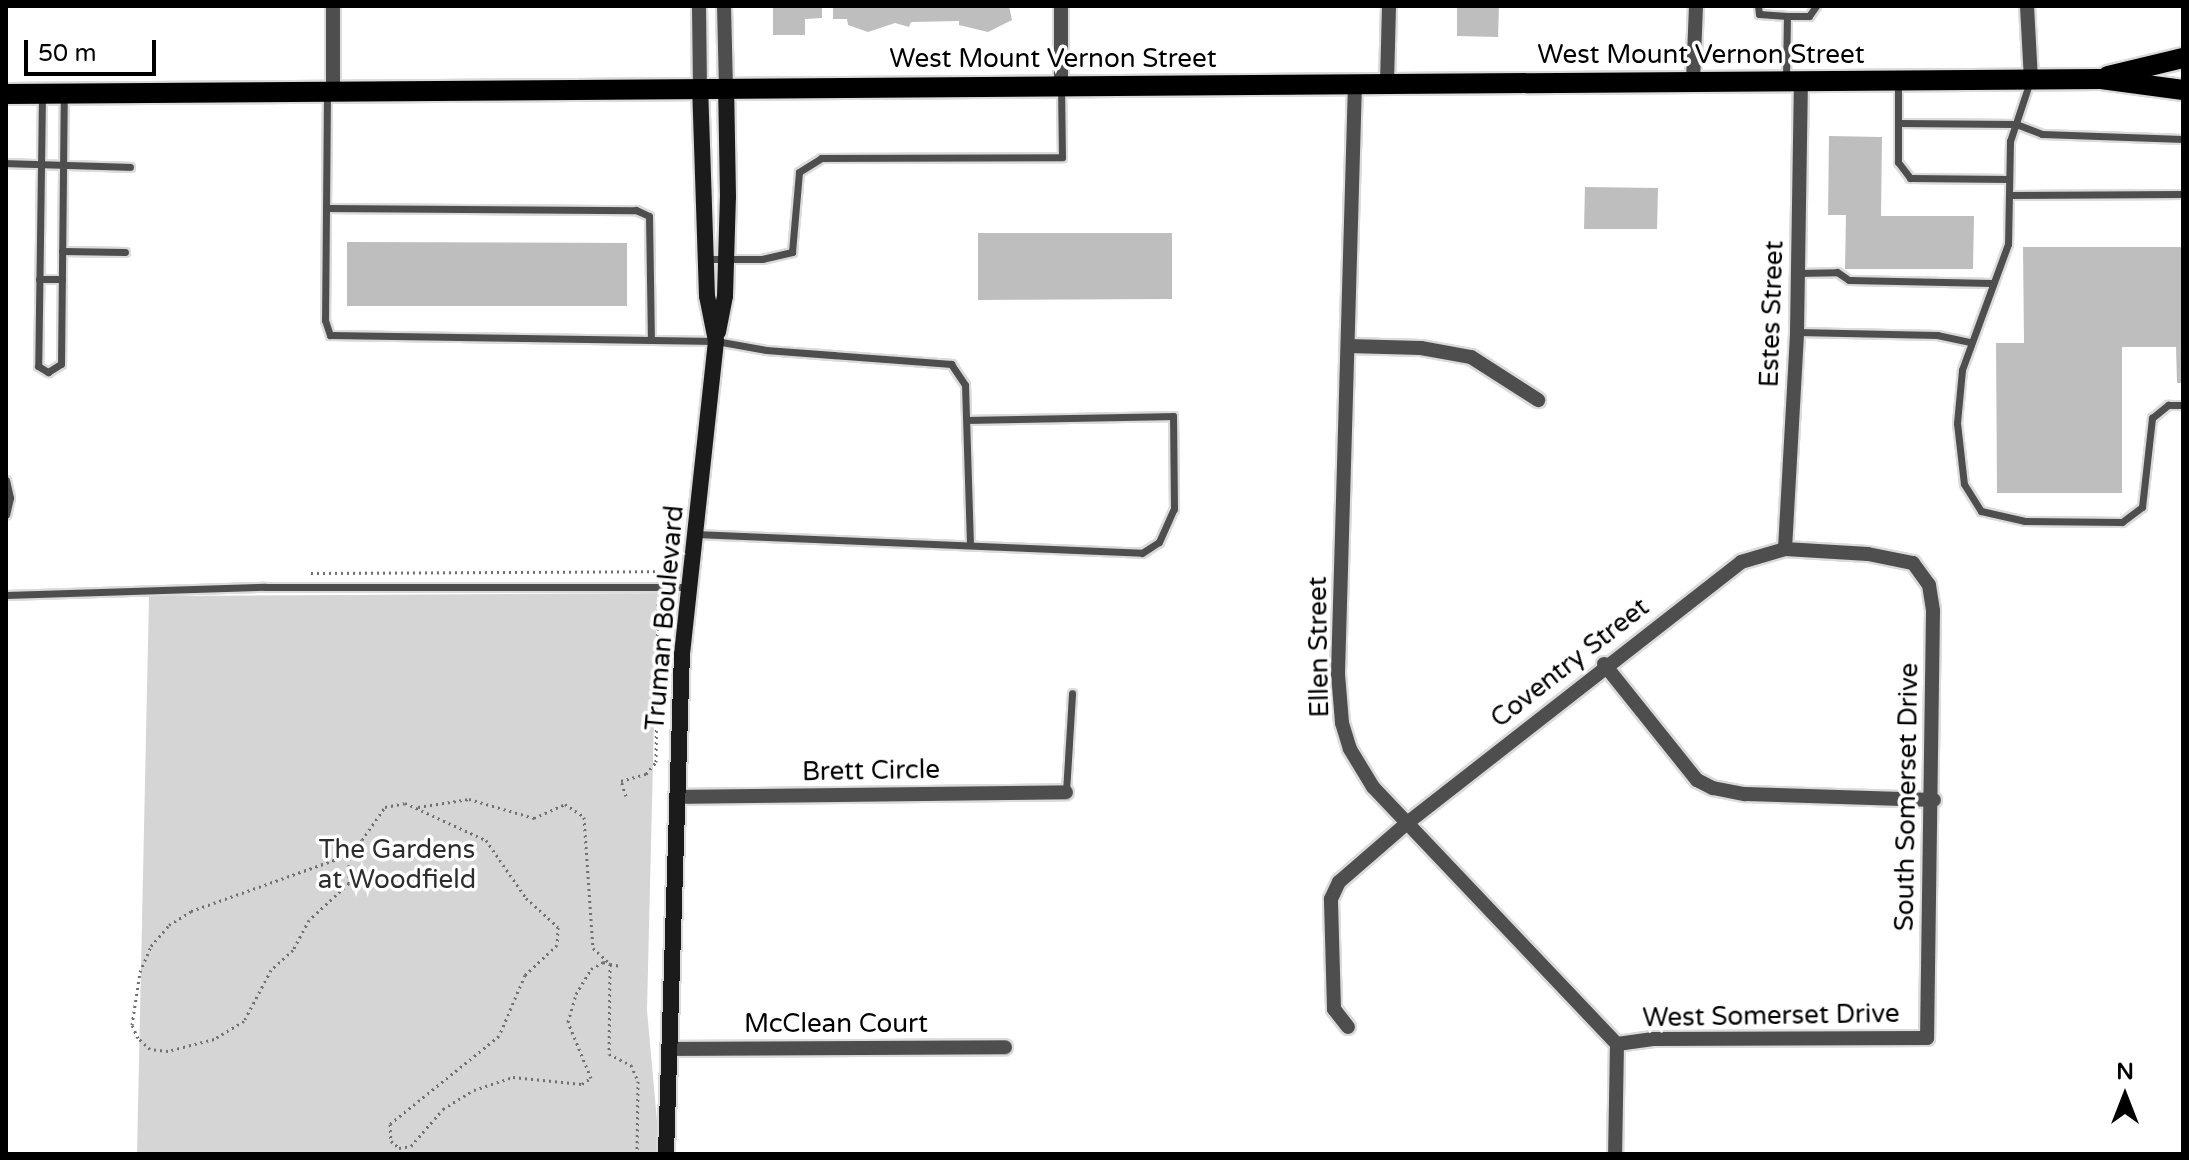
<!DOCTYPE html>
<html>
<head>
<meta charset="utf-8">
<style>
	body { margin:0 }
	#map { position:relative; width:2189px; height:1160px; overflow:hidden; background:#fff; font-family:"Varela Round",sans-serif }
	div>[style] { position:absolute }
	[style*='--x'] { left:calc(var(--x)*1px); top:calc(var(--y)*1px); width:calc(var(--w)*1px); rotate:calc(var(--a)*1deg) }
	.green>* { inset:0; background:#d5d5d5 }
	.building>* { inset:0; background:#bebebe }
	.path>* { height:3px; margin-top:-1.5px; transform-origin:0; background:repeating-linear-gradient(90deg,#707070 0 2px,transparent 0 6px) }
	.roads { filter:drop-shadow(2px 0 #dbdbdb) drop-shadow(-2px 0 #dbdbdb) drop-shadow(0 2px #dbdbdb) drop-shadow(0 -2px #dbdbdb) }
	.lane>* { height:7px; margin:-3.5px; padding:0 3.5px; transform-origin:3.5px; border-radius:3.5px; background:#4e4e4e }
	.street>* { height:14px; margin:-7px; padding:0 7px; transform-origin:7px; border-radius:7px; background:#4e4e4e }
	.secondary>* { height:16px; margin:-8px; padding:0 8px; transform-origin:8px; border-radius:8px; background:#1b1b1b }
	.primary>* { height:20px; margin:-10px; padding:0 10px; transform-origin:10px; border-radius:10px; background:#000 }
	span { translate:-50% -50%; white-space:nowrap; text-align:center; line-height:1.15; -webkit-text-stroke:7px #fff; paint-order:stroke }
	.street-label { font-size:26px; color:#000 }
	.park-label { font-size:26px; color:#2c2c2c }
	.frame { position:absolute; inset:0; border:8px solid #000; pointer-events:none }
	.north { position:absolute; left:2085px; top:1056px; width:80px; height:80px; -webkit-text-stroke:6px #fff; paint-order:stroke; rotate:0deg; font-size:22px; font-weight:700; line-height:32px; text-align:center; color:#000 }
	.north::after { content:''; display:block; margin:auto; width:28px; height:36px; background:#000; clip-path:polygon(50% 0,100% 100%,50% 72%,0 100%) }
	.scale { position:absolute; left:24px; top:40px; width:132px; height:36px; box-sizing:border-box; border:4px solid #000; border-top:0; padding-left:10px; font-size:24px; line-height:28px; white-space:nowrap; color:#000; -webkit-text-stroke:6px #fff; paint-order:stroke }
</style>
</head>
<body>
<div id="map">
	<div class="green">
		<i style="clip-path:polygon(674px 593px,657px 597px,647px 1010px,660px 1154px,137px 1154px,149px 596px)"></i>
	</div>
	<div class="building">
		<i style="clip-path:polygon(773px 6px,822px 6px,822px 18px,805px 19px,805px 35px,773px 35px)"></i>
		<i style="clip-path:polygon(833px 6px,1009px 6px,1012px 20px,988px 32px,959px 25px,959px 21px,911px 22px,909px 27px,895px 23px,868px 32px,848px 25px,847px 19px,833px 19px)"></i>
		<i style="clip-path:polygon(1457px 6px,1499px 6px,1498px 37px,1457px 36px)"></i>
		<i style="clip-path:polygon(1829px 136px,1882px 137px,1881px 216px,1974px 216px,1973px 269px,1845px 269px,1846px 215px,1828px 215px)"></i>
		<i style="clip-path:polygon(1585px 187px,1658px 188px,1657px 229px,1584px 229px)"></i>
		<i style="clip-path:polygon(978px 233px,1172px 233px,1172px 299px,978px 300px)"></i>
		<i style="clip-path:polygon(347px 242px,627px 243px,627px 306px,347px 306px)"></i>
		<i style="clip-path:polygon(2023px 247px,2183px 247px,2183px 383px,2177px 383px,2176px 347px,2122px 347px,2122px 493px,1997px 493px,1996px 343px,2024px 343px)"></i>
	</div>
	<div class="path">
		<i style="--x:311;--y:573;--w:346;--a:-0.3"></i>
		<i style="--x:657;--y:571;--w:6;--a:90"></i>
		<i style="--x:626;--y:796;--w:16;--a:-108"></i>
		<i style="--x:621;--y:781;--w:26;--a:-16"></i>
		<i style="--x:646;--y:774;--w:16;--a:-50"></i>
		<i style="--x:656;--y:762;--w:162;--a:-89.3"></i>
		<i style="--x:418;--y:807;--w:52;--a:-8.9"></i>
		<i style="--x:469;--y:799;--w:68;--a:16.3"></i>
		<i style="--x:534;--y:818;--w:34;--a:-24"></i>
		<i style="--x:565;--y:804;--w:23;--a:34"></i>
		<i style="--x:584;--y:817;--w:131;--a:86.1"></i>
		<i style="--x:593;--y:948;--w:23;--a:43"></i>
		<i style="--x:610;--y:964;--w:11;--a:10"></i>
		<i style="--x:349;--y:852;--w:31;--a:90"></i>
		<i style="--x:349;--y:883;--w:54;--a:137.2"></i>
		<i style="--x:309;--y:920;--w:34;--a:118"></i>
		<i style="--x:293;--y:950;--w:30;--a:138"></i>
		<i style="--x:271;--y:970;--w:58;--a:117.9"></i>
		<i style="--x:244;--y:1021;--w:35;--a:149"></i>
		<i style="--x:214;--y:1039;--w:48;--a:165.4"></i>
		<i style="--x:168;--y:1051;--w:18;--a:-174"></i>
		<i style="--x:150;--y:1049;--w:16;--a:-137"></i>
		<i style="--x:138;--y:1038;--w:14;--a:-115"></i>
		<i style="--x:132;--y:1025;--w:54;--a:-81.4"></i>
		<i style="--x:140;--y:972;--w:28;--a:-67"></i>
		<i style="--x:151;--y:946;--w:28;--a:-49"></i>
		<i style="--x:169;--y:925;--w:26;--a:-32"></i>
		<i style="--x:191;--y:911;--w:155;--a:-19.6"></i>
		<i style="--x:337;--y:859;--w:31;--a:-37"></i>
		<i style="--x:362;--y:840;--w:40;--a:-55.1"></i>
		<i style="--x:385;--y:807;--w:20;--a:-11"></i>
		<i style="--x:405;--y:803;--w:89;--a:24.6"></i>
		<i style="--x:486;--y:840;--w:70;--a:55.4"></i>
		<i style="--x:526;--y:898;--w:43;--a:42.2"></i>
		<i style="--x:558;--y:927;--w:18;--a:93"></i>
		<i style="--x:557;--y:945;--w:44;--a:136.8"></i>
		<i style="--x:525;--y:975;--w:66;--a:113.1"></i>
		<i style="--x:499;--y:1036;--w:140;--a:141.1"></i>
		<i style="--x:390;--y:1124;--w:17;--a:87"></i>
		<i style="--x:391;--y:1141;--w:11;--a:41"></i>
		<i style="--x:399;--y:1148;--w:12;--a:-9"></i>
		<i style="--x:411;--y:1146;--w:49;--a:-49.1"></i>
		<i style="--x:443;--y:1109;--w:36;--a:-32"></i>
		<i style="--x:474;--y:1090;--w:41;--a:-18.4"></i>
		<i style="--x:513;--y:1077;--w:69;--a:5.8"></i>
		<i style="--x:582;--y:1084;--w:11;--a:-34"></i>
		<i style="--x:591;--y:1078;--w:61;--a:-112.3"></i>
		<i style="--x:568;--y:1022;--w:29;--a:-74"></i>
		<i style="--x:576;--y:994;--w:29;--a:-59"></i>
		<i style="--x:591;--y:969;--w:14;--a:-30"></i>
		<i style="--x:603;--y:962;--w:7;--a:16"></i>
		<i style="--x:610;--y:964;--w:90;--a:90.6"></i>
		<i style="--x:609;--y:1054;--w:25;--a:27"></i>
		<i style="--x:631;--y:1065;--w:17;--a:66"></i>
		<i style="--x:638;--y:1081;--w:73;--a:90.8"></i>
	</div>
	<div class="roads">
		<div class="lane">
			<i style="--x:1758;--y:6;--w:8;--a:83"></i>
			<i style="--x:1759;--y:14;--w:28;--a:4"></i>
			<i style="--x:1787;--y:16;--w:22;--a:0"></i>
			<i style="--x:1809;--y:16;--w:12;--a:-55"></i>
			<i style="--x:1786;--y:78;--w:62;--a:-89.1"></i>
			<i style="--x:2030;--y:81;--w:63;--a:108.4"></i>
			<i style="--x:2010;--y:141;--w:103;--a:91.1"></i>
			<i style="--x:2008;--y:244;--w:134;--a:110.1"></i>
			<i style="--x:1962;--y:370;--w:53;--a:95.4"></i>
			<i style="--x:1957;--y:423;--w:61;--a:83.5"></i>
			<i style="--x:1964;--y:484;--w:32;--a:58"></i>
			<i style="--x:1981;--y:511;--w:45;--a:12.8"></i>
			<i style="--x:2025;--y:521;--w:97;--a:0.6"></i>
			<i style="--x:2122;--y:522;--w:25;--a:-37"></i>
			<i style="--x:2142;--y:507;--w:90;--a:-83.6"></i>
			<i style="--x:2152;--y:418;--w:21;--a:-39"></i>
			<i style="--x:2168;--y:405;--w:15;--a:0"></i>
			<i style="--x:1898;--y:82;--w:80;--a:90"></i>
			<i style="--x:1898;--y:162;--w:20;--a:53"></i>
			<i style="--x:1910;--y:178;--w:99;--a:0.6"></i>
			<i style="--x:327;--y:95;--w:225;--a:90.5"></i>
			<i style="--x:325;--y:320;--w:16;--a:72"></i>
			<i style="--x:330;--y:335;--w:386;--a:0.9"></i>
			<i style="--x:716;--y:341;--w:51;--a:10.2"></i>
			<i style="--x:766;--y:350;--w:186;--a:4.3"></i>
			<i style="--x:951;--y:364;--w:25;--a:56"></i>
			<i style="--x:965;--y:385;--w:160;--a:88.2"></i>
			<i style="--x:42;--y:96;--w:270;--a:90.8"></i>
			<i style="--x:38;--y:366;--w:12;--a:31"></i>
			<i style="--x:48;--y:372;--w:15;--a:-32"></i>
			<i style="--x:61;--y:364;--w:270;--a:-89.4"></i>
			<i style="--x:1898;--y:123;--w:118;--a:0.5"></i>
			<i style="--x:2016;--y:124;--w:28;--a:21"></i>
			<i style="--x:2042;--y:134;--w:141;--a:2"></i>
			<i style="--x:6;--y:163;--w:124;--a:1.8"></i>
			<i style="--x:2009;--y:195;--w:174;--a:-0.3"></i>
			<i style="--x:326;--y:208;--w:310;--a:0.4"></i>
			<i style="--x:636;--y:210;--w:14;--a:25"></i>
			<i style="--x:649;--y:216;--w:122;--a:89.1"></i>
			<i style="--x:62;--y:251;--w:63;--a:0.9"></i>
			<i style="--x:706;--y:259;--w:56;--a:0"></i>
			<i style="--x:762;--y:259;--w:31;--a:-13"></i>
			<i style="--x:792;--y:252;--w:80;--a:-85"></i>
			<i style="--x:799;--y:172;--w:26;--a:-32"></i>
			<i style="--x:821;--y:158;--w:241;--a:-0.2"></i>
			<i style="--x:1062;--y:157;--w:69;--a:-90.8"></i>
			<i style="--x:1798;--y:273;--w:39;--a:-1"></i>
			<i style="--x:1837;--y:272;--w:14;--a:34"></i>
			<i style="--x:1849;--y:280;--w:143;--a:1.2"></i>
			<i style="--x:39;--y:279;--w:23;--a:0"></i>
			<i style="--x:1797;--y:332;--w:140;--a:1.2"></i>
			<i style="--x:1937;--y:335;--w:34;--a:12"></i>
			<i style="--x:6;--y:480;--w:18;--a:77"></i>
			<i style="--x:10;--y:498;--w:17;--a:103"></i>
			<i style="--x:695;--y:534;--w:447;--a:2.4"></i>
			<i style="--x:1142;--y:553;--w:20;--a:-33"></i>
			<i style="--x:1159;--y:542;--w:36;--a:-66"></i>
			<i style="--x:1174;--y:509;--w:93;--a:-90.6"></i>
			<i style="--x:1173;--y:416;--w:204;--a:178.9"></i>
			<i style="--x:6;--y:595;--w:259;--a:-1.8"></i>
			<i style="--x:265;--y:587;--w:422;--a:0"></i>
			<i style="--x:1066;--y:792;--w:99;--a:-86.5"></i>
		</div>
		<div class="street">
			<i style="--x:699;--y:6;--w:81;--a:89.3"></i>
			<i style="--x:724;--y:6;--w:81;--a:88.6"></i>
			<i style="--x:1061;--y:6;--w:79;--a:90"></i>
			<i style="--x:2027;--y:6;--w:73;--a:86.9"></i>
			<i style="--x:1693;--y:81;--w:75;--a:-87.7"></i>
			<i style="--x:1355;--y:83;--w:591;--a:91.65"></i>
			<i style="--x:1338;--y:674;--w:49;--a:85.3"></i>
			<i style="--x:1342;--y:723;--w:27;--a:73"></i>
			<i style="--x:1350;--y:749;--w:44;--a:58.8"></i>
			<i style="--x:1373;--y:787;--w:354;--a:46.5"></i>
			<i style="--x:1617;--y:1044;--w:110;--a:91"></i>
			<i style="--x:1387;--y:83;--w:77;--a:-88.5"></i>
			<i style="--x:333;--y:91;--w:85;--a:-90"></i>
			<i style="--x:1348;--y:346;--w:73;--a:1.6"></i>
			<i style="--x:1421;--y:348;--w:51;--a:10.2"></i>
			<i style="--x:1471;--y:357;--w:80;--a:32.7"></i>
			<i style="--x:1785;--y:549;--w:217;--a:-86.8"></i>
			<i style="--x:1797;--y:332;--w:251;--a:-89.1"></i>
			<i style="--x:1604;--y:664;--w:149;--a:51.3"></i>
			<i style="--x:1697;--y:780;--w:18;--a:27"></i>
			<i style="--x:1713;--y:788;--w:33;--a:11"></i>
			<i style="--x:1745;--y:794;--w:189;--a:1.8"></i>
			<i style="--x:677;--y:797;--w:389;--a:-0.7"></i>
			<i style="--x:1348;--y:1027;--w:23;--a:-128"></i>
			<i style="--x:1334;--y:1009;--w:110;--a:-91.6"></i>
			<i style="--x:1331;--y:899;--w:19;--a:-65"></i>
			<i style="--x:1339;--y:882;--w:89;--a:-40.9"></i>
			<i style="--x:1406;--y:824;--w:425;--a:-38"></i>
			<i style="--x:1741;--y:562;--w:46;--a:-16.5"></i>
			<i style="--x:1785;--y:549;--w:83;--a:3.4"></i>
			<i style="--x:1868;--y:554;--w:46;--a:11.3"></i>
			<i style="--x:1913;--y:563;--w:27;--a:54"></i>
			<i style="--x:1929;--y:585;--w:26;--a:81"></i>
			<i style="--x:1933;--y:611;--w:427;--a:90.8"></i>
			<i style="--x:1927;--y:1038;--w:274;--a:179.8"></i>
			<i style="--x:1653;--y:1039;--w:36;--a:172"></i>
			<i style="--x:668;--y:1049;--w:337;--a:-0.3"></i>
		</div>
		<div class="secondary">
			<i style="--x:718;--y:332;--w:37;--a:-79"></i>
			<i style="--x:725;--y:296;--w:99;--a:-88.3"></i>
			<i style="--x:728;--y:197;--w:110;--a:-91"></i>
			<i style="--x:666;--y:1154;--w:500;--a:-88.17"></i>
			<i style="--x:682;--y:654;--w:315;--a:-83.8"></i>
			<i style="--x:716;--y:341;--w:46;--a:-101.3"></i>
			<i style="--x:707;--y:296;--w:209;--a:-91.9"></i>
		</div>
		<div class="primary">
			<i style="--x:2108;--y:76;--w:77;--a:-13.5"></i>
			<i style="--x:6;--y:94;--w:2095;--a:-0.41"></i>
			<i style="--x:2101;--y:79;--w:83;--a:7.6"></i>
		</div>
	</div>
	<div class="street-label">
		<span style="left:1701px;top:55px">West Mount Vernon Street</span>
		<span style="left:1053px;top:59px">West Mount Vernon Street</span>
		<span style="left:1772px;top:314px;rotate:-88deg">Estes Street</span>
		<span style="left:665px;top:618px;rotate:-85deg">Truman Boulevard</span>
		<span style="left:1319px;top:647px;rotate:-91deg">Ellen Street</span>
		<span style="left:1570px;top:663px;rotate:-38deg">Coventry Street</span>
		<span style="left:871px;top:771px;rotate:-1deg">Brett Circle</span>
		<span style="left:1907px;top:797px;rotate:-89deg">South Somerset Drive</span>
		<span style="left:1771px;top:1016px;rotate:-1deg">West Somerset Drive</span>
		<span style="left:836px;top:1024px">McClean Court</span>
	</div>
	<div class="park-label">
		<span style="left:397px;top:865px">The Gardens<br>at Woodfield</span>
	</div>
	<div class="frame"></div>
	<div class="north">N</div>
	<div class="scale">50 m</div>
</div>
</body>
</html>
